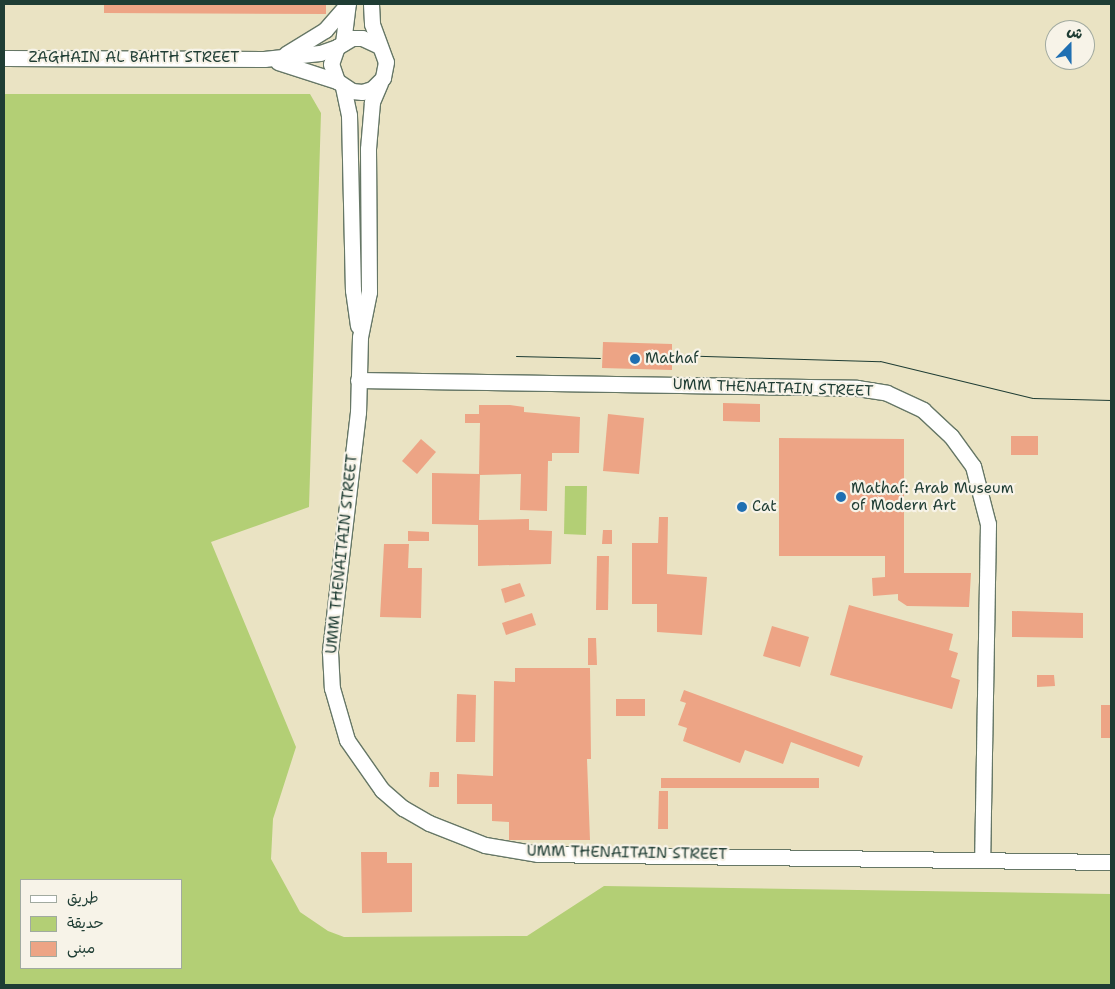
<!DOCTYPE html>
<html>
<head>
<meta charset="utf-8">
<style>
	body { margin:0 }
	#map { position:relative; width:1115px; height:989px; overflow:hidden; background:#eae3c3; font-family:"Shantell Sans","Playpen Sans Arabic",sans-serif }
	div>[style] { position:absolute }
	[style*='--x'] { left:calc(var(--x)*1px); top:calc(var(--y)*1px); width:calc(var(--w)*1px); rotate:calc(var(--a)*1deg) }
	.green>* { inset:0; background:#b3cf75 }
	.building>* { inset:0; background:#eda485 }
	.roads { filter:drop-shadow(1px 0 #676) drop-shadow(-1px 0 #676) drop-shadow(0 1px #676) drop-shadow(0 -1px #676) }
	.minor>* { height:15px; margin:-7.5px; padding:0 7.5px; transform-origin:7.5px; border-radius:7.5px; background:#fff }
	.tram>* { height:1px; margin:-0.5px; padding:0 0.5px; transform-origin:0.5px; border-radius:0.5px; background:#1f3d34 }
	.dots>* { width:14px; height:14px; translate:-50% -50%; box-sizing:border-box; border:2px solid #f7f3e8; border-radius:50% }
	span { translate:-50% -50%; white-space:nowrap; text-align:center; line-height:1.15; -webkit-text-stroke:4.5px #f7f3e8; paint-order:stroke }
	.street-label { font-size:15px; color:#1f3d34 }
	.poi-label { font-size:15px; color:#1f3d34 }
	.left { translate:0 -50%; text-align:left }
	.frame { position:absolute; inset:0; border:5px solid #1f3d34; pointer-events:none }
	.legend { position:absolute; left:20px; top:879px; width:162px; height:90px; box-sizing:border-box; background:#f7f3e8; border:1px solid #a1aaa0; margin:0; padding:6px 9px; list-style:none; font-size:15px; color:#1f3d34 }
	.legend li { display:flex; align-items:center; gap:10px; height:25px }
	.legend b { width:25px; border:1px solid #a1aaa0 }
	.north { position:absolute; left:1045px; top:20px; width:50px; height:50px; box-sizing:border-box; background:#f7f3e8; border:1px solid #a1aaa0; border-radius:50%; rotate:22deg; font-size:14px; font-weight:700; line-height:20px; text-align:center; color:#1f3d34 }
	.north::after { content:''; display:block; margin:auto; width:18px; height:22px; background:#1f6fb2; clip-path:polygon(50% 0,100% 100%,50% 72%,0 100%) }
</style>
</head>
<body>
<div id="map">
	<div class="green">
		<i style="clip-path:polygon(evenodd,4px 94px,310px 94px,321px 113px,309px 507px,211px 542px,296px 747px,273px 819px,271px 859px,300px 912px,328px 931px,344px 937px,527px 936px,604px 886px,1111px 894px,1111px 985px,4px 985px,4px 94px,21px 880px,181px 880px,181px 968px,21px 968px,21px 880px)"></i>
		<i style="clip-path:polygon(565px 486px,587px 486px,586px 535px,564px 534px)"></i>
	</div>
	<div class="building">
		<i style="clip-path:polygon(104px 4px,326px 4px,326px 14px,104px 13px)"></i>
		<i style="clip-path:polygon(603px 342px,672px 344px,672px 370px,602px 368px)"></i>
		<i style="clip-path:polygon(723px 403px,760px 404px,760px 422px,723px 421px)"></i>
		<i style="clip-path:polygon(479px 405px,510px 405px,524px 407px,524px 412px,580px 417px,579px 453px,552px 453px,552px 461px,548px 461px,547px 511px,520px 510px,521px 474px,480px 475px,479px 520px,529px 519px,529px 530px,552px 531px,551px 564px,478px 566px,478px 525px,432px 524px,432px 473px,479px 474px,480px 423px,465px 423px,465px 414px,479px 414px)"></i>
		<i style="clip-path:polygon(608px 414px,644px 418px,639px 474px,603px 471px)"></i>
		<i style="clip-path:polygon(1011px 436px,1038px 436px,1038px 455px,1011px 455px)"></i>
		<i style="clip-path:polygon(779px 438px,904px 439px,904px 573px,971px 573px,969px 607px,907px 606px,898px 600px,898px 594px,873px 596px,872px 578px,885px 577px,885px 556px,779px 556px)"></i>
		<i style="clip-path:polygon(421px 439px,436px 452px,417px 474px,402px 461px)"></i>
		<i style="clip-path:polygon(659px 517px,668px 517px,667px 574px,707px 577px,702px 635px,657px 632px,657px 604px,632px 604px,632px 543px,658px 543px)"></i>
		<i style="clip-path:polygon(603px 530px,612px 530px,612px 544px,602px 544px)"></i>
		<i style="clip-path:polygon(408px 531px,429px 532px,429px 541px,408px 541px)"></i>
		<i style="clip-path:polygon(384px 544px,409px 544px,408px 568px,422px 568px,421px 618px,380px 617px)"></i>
		<i style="clip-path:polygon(597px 556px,609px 556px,608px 610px,596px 610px)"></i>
		<i style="clip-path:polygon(520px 583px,525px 596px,505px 603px,501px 589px)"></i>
		<i style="clip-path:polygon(849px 605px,953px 634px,949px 650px,958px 653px,951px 677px,960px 680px,952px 709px,830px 675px)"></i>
		<i style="clip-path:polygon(1012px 611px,1083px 613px,1083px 638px,1012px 637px)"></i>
		<i style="clip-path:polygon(532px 613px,536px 625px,506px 635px,502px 623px)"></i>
		<i style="clip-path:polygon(772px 626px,809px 637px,800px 667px,763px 656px)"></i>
		<i style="clip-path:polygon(588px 638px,596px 638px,597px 665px,588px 665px)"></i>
		<i style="clip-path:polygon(515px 668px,590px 668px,591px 759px,587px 759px,590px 840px,509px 840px,509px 822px,492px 821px,492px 804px,457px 804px,457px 774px,493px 776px,494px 681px,515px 682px)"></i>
		<i style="clip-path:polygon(1037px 675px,1054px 675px,1055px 686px,1037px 687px)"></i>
		<i style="clip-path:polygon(684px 690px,863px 756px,859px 767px,791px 742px,783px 764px,745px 750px,740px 763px,683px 741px,687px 728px,678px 725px,686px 703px,680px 701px)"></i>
		<i style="clip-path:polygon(457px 694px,476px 695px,475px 742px,456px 742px)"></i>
		<i style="clip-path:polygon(616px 699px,645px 699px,645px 716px,616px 716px)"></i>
		<i style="clip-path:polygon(1101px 705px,1111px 705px,1111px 738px,1101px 738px)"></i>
		<i style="clip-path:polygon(430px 772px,439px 772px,439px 787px,429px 787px)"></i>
		<i style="clip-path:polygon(661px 778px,819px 778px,819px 788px,661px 788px)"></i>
		<i style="clip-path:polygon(659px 791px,668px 791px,668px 829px,658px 829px)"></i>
		<i style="clip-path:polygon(361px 852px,387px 852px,387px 863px,412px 863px,412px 912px,362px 913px)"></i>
	</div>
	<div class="roads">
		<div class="minor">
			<i style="--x:371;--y:4;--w:20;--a:87"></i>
			<i style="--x:372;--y:24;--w:40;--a:69.8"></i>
			<i style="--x:386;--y:62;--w:16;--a:101"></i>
			<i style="--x:383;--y:78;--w:16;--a:135"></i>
			<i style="--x:372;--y:89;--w:10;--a:163"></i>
			<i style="--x:362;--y:92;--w:10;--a:-174"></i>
			<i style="--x:352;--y:91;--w:18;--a:-146"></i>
			<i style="--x:337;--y:81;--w:18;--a:-109"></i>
			<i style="--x:331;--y:64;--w:18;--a:-71"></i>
			<i style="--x:337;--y:47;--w:17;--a:-31"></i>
			<i style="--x:352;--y:38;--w:10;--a:0"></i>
			<i style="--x:362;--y:38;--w:19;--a:25"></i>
			<i style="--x:343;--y:43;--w:39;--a:-83"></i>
			<i style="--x:286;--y:54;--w:46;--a:-31.6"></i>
			<i style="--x:325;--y:30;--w:35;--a:-49"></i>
			<i style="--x:4;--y:58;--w:260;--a:0.2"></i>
			<i style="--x:264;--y:59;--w:56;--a:-6.1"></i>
			<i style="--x:320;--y:53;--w:18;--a:-19"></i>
			<i style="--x:278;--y:62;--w:62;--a:17.9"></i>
			<i style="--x:380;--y:83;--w:21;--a:113"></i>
			<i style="--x:372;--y:102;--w:47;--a:94.9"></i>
			<i style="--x:368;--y:149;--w:143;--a:89.6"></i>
			<i style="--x:369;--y:292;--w:46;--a:101.3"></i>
			<i style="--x:360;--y:337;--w:75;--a:91.5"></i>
			<i style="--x:358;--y:412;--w:242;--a:96.7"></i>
			<i style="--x:330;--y:652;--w:36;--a:87"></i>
			<i style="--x:332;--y:688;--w:54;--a:73.9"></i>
			<i style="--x:347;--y:740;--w:61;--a:55"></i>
			<i style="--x:382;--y:790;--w:28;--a:41"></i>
			<i style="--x:403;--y:808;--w:30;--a:30"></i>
			<i style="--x:429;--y:823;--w:60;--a:21.4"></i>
			<i style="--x:485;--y:845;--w:54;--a:9.6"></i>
			<i style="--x:538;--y:854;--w:573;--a:0.8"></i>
			<i style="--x:343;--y:87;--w:29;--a:78"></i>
			<i style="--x:349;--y:115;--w:175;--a:88.7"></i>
			<i style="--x:353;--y:290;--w:36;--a:82"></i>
			<i style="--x:358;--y:380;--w:499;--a:0.9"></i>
			<i style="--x:857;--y:388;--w:30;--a:9"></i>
			<i style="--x:887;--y:393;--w:40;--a:25"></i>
			<i style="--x:923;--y:410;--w:38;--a:43"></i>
			<i style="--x:951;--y:436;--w:37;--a:54"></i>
			<i style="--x:973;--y:466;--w:60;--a:75.5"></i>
			<i style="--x:988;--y:524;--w:335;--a:91"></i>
		</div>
	</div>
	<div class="tram">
		<i style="--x:672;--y:355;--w:208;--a:1.7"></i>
		<i style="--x:880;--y:361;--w:157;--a:13.6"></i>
		<i style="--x:1033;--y:398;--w:78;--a:1.5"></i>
		<i style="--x:516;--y:356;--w:84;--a:1.4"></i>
	</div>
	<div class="dots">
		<i style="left:635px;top:359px;background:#1f6fb2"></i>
		<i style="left:841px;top:497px;background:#1f6fb2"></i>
		<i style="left:742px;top:507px;background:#1f6fb2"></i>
	</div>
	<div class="street-label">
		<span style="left:134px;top:58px">ZAGHAIN AL BAHTH STREET</span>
		<span style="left:773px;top:388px;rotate:2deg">UMM THENAITAIN STREET</span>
		<span style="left:342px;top:554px;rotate:-84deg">UMM THENAITAIN STREET</span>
		<span style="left:627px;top:853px;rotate:1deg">UMM THENAITAIN STREET</span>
	</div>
	<div class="poi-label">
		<span class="left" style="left:645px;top:359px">Mathaf</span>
		<span class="left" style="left:851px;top:497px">Mathaf: Arab Museum<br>of Modern Art</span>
		<span class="left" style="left:752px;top:507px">Cat</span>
	</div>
	<div class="frame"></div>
	<ul class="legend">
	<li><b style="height:6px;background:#fff"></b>طريق</li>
	<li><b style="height:14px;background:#b3cf75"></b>حديقة</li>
	<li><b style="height:14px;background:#eda485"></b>مبنى</li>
	</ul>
	<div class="north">ش</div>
</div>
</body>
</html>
